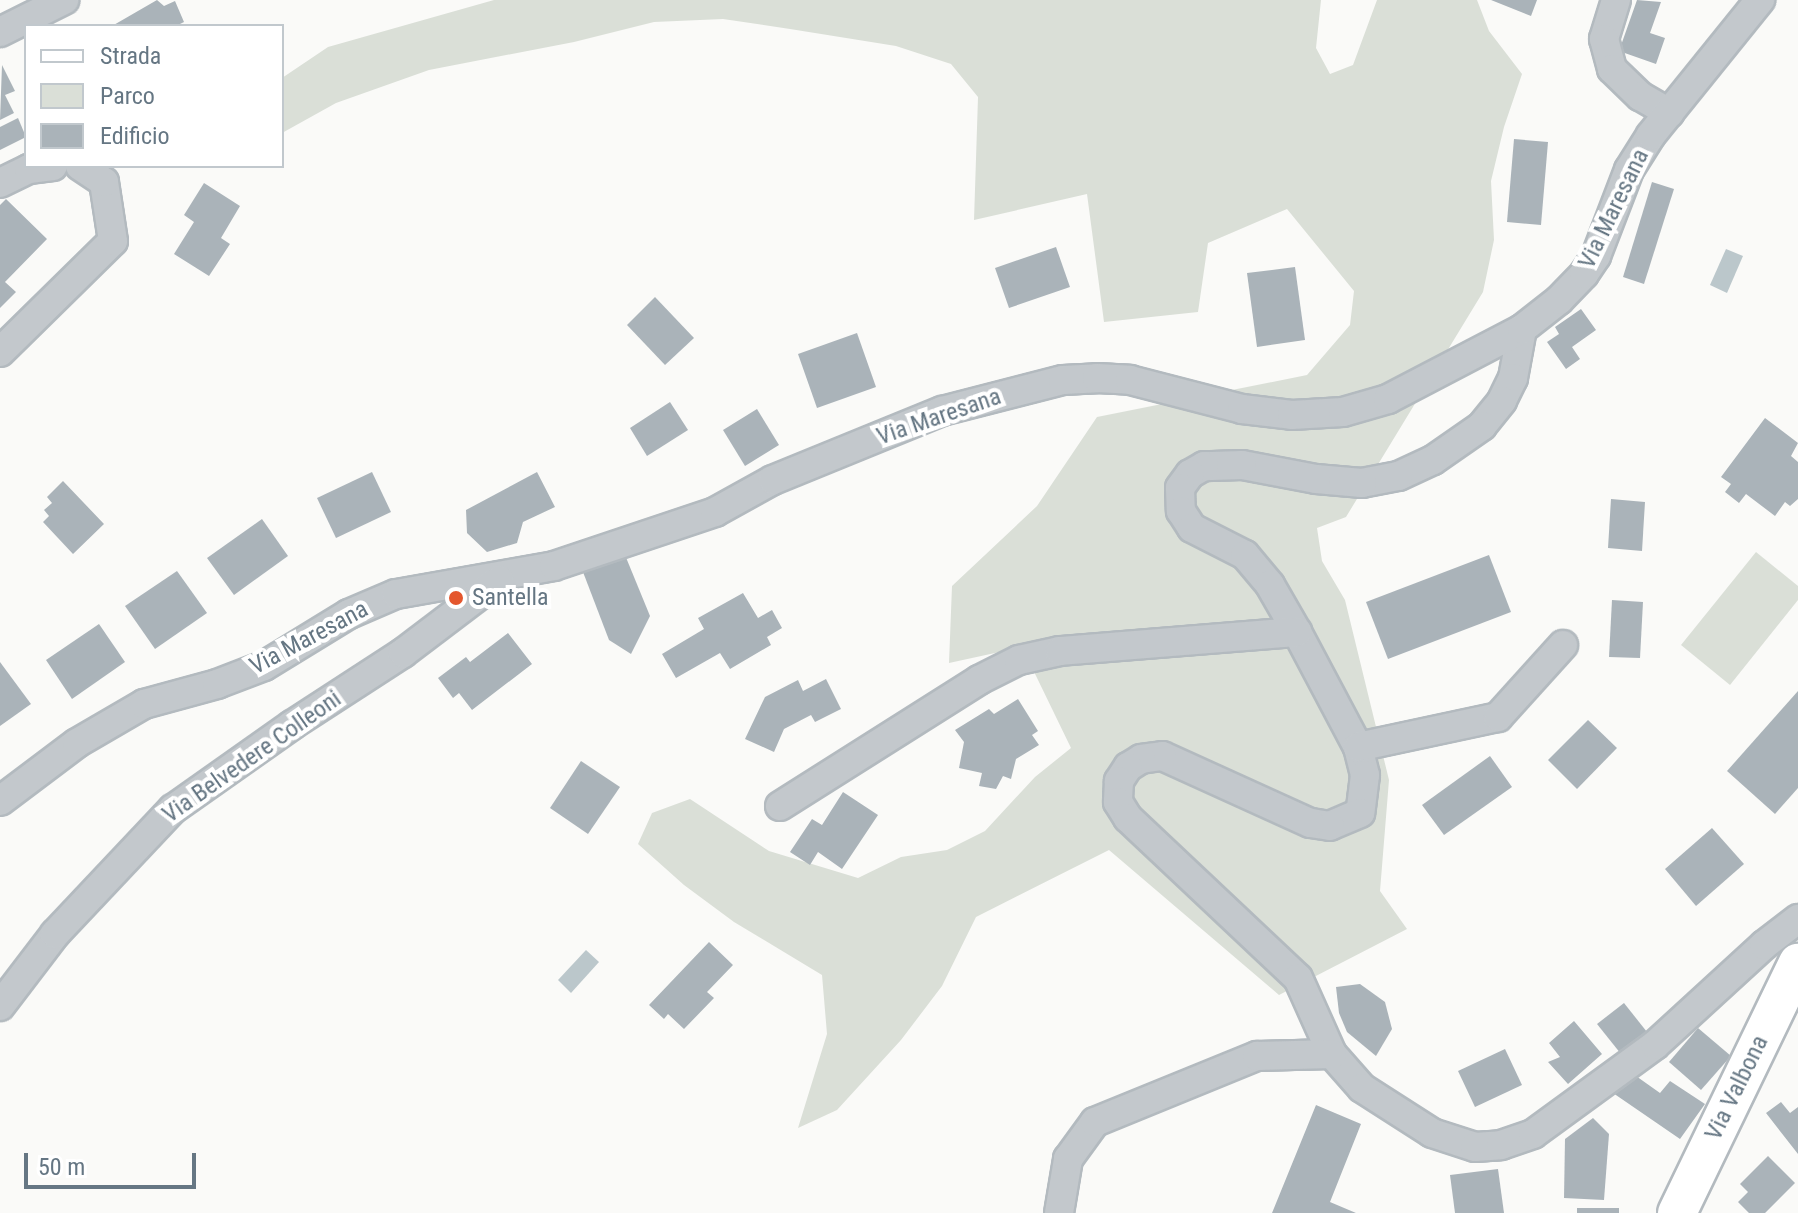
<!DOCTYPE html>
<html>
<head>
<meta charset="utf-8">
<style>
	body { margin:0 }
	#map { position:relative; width:1798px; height:1213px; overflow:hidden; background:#fafaf8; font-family:"Roboto Condensed",sans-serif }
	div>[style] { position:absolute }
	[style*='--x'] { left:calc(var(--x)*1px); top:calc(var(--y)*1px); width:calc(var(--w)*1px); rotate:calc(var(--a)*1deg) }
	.green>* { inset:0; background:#dadfd7 }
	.water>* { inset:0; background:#bbc7cb }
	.building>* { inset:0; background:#aab3b9 }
	.roads { filter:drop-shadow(2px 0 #b3babf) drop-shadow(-2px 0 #b3babf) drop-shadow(0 2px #b3babf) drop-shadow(0 -2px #b3babf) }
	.street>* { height:28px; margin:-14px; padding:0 14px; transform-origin:14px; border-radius:14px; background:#c3c8cc }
	.secondary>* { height:38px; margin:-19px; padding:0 19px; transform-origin:19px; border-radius:19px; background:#fff }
	.dots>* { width:22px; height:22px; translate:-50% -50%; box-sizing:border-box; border:4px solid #fff; border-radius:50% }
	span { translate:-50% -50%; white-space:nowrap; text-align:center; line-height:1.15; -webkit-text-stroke:8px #fff; paint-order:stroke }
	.street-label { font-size:24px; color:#657683 }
	.poi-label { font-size:24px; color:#657683 }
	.left { translate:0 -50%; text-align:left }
	.legend { position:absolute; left:24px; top:24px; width:260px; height:144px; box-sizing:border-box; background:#fff; border:2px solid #c1c8cd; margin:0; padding:10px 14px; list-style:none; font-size:24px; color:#657683 }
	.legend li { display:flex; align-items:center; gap:16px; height:40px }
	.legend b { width:40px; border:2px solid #c1c8cd }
	.scale { position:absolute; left:24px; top:1153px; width:172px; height:36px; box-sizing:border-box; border:4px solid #657683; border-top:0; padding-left:10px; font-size:24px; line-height:28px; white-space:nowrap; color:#657683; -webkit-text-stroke:6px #fff; paint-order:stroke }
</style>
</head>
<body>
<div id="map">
	<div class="green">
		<i style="clip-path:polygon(494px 0,1321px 0,1316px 48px,1330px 74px,1353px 65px,1377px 0,1477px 0,1489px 31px,1522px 74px,1504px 127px,1491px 181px,1494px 240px,1483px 292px,1346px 517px,1317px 528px,1322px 561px,1345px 600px,1389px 780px,1380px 891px,1407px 929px,1279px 995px,1109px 850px,976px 917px,942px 986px,901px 1040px,837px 1110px,798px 1128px,827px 1034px,822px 975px,734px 922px,684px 885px,638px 844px,652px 813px,690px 799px,769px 851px,858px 878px,901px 857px,947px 850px,985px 831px,1035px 777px,1071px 748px,1022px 647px,949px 663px,952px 586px,1037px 506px,1097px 417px,1307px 375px,1350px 325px,1354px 291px,1287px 209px,1208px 243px,1198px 312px,1104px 322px,1087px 194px,974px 220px,978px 97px,951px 64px,896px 46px,790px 29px,723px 19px,654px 22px,574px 42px,429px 70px,336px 103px,282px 133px,282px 78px,328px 47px)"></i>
		<i style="clip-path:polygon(1756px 552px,1798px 586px,1798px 600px,1730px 685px,1681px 645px)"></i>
	</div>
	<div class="water">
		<i style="clip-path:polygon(1726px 249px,1743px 256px,1727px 293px,1710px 285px)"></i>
		<i style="clip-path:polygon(586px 950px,599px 962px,571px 993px,558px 980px)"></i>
	</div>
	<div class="building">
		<i style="clip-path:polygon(157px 0,164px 6px,175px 1px,184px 22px,176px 26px,112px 26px)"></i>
		<i style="clip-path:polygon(1491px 0,1537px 0,1531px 16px)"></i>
		<i style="clip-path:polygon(1637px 0,1661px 2px,1650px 33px,1665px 38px,1656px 64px,1619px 51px)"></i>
		<i style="clip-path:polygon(2px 65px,15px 91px,5px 95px,14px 113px,0 120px)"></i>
		<i style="clip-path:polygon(18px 118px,26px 137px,0 150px,0 127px)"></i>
		<i style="clip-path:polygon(1514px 139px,1548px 142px,1541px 225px,1507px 222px)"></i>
		<i style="clip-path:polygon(1652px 182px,1674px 189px,1644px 284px,1623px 277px)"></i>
		<i style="clip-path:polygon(204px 183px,240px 206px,221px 238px,230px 244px,209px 276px,174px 254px,194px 222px,184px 215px)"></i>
		<i style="clip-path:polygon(6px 199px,47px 239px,5px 282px,16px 292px,0 308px,0 205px)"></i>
		<i style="clip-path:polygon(1056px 247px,1070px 287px,1009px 308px,995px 268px)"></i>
		<i style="clip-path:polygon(1295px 267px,1305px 340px,1257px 347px,1247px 273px)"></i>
		<i style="clip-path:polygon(655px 297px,694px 338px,665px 365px,627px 325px)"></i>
		<i style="clip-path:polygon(1581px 309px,1596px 330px,1572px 347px,1580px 359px,1566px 369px,1547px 342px,1559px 334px,1555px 327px)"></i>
		<i style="clip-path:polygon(857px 333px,876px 387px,817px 408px,798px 354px)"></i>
		<i style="clip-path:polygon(670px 402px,688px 430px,647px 456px,630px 428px)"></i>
		<i style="clip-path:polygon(757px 409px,779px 445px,745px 466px,723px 430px)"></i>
		<i style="clip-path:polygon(1765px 418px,1798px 443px,1791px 456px,1798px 462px,1798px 499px,1790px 506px,1785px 502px,1775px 516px,1746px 494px,1739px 503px,1725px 492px,1731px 484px,1721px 477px)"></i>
		<i style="clip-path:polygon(372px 472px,391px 512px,336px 538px,317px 498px)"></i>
		<i style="clip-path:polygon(537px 472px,555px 507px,523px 522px,517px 543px,487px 552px,467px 533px,466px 510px)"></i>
		<i style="clip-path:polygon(63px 481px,104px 524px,73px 554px,43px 522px,49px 516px,44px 510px,52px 503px,47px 497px)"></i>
		<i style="clip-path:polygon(1611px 499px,1645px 502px,1642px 551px,1608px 548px)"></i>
		<i style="clip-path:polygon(262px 519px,288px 556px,234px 595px,207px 558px)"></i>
		<i style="clip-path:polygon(625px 555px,650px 616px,631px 654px,609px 640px,583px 572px)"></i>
		<i style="clip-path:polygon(1489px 555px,1511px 612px,1388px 659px,1366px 602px)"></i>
		<i style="clip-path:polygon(177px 571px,207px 613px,155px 649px,125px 606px)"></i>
		<i style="clip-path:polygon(743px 593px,758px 618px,772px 610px,782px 628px,767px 637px,771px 645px,730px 669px,720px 653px,676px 678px,662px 654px,704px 629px,698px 618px)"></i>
		<i style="clip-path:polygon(1612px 600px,1643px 602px,1640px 658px,1609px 657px)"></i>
		<i style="clip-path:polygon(99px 624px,125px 662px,72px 699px,46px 660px)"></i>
		<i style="clip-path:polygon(508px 633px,532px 664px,472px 710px,459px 693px,453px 698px,438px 678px,466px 657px,470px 662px)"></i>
		<i style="clip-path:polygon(0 662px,31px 704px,0 726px)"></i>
		<i style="clip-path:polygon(826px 679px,841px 709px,815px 722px,811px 715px,784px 729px,774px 752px,745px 739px,765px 697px,798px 680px,803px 691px)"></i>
		<i style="clip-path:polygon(1798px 691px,1798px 788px,1775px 814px,1727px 771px)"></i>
		<i style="clip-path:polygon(1018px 699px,1038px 731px,1032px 735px,1039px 745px,1016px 759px,1011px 779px,1003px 776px,996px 789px,979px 786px,982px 773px,959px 768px,964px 742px,955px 730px,989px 709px,994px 714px)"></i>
		<i style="clip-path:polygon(1588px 720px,1617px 748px,1577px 789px,1548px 760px)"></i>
		<i style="clip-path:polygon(1490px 756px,1512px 787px,1444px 835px,1422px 805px)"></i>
		<i style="clip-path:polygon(581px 761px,620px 787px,588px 834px,550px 808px)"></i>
		<i style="clip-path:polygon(843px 792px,878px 815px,842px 869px,818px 852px,810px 865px,790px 852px,812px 819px,822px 825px)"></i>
		<i style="clip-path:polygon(1712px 828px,1744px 864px,1696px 906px,1665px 869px)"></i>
		<i style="clip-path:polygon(709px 942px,733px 965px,707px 992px,714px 998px,684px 1029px,668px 1014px,664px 1019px,649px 1005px)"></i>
		<i style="clip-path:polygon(1360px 984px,1385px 1002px,1392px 1029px,1376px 1056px,1347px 1032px,1339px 1013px,1336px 987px)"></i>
		<i style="clip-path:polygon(1624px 1003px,1647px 1032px,1621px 1054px,1597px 1024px)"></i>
		<i style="clip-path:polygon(1574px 1021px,1602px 1054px,1568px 1084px,1548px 1062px,1560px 1057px,1549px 1043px)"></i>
		<i style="clip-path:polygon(1698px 1028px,1731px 1056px,1701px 1090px,1669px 1062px)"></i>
		<i style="clip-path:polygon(1505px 1049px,1522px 1085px,1475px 1107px,1458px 1071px)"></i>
		<i style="clip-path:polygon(1636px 1076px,1660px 1093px,1670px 1081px,1705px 1104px,1680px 1139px,1613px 1093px)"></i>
		<i style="clip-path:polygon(1781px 1102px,1790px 1113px,1798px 1107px,1798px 1154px,1766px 1113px)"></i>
		<i style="clip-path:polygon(1316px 1105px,1361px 1124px,1330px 1202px,1356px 1213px,1272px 1213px)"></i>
		<i style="clip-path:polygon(1593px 1118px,1609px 1134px,1604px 1200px,1564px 1198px,1565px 1139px)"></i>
		<i style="clip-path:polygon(1768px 1156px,1795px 1183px,1765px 1213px,1749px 1213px,1738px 1202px,1748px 1192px,1740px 1184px)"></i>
		<i style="clip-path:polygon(1498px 1169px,1504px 1213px,1455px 1213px,1450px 1175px)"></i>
		<i style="clip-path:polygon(1577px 1208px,1619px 1208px,1619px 1213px,1577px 1213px)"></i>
	</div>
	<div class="roads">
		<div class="street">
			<i style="--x:1616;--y:0;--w:41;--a:107.1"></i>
			<i style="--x:1604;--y:39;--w:31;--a:75"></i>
			<i style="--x:1612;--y:69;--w:39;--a:44"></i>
			<i style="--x:1640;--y:96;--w:34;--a:30"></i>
			<i style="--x:0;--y:32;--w:72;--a:-26.6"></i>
			<i style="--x:0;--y:183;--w:32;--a:-26"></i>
			<i style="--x:29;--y:169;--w:24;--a:-7"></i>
			<i style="--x:1522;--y:329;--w:50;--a:100.4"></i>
			<i style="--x:1513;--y:378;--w:25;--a:116"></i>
			<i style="--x:1502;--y:401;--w:32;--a:129"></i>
			<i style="--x:1482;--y:426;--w:60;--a:145.2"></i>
			<i style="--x:1433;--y:460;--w:38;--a:155"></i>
			<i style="--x:1398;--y:476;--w:37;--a:169"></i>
			<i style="--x:1362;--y:483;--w:46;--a:-175"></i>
			<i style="--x:1316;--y:479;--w:75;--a:-169.3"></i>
			<i style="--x:1242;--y:465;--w:38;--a:178"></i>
			<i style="--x:1204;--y:466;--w:16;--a:150"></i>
			<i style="--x:1190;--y:474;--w:17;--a:126"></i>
			<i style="--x:1180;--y:488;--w:23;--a:88"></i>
			<i style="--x:1181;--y:511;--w:20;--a:57"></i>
			<i style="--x:1192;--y:528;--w:59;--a:27"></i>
			<i style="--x:1245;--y:555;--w:39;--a:50"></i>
			<i style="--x:1270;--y:585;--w:54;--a:60.1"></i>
			<i style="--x:1297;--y:632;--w:130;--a:62.1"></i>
			<i style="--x:1358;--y:747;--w:29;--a:76"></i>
			<i style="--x:1365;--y:775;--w:38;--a:97"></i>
			<i style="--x:1360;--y:813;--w:33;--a:157"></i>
			<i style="--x:1330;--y:826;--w:20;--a:-171"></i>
			<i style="--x:1310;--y:823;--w:162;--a:-155.6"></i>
			<i style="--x:1162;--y:756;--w:21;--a:172"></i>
			<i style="--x:1141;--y:759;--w:15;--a:148"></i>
			<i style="--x:1128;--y:767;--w:17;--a:123"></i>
			<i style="--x:1119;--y:781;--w:21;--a:93"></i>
			<i style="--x:1118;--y:802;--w:19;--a:58"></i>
			<i style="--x:1128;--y:818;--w:233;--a:43.3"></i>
			<i style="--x:1298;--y:978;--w:83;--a:65.9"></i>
			<i style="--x:1332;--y:1054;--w:45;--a:48.6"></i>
			<i style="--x:1362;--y:1088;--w:83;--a:32.7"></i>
			<i style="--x:1432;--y:1133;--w:45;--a:18"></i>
			<i style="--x:1475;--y:1147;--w:26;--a:-4"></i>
			<i style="--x:1501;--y:1145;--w:34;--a:-19"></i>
			<i style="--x:1533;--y:1134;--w:151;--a:-36.1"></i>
			<i style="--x:1655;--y:1045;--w:148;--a:-42.5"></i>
			<i style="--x:1764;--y:945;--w:43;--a:-37.4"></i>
			<i style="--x:0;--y:352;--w:158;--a:-44.5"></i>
			<i style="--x:113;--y:241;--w:60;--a:-98.7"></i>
			<i style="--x:104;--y:182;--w:29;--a:-146"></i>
			<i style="--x:1358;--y:747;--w:143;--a:-12.1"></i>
			<i style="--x:1498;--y:717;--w:97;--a:-47.9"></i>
			<i style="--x:0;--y:801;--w:96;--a:-37"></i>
			<i style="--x:77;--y:743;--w:78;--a:-30.2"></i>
			<i style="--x:144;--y:704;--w:76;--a:-15.3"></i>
			<i style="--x:217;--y:684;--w:50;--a:-21"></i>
			<i style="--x:264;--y:666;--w:100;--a:-31.5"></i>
			<i style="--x:349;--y:614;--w:51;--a:-23.1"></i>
			<i style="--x:396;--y:594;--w:160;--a:-10"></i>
			<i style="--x:554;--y:566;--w:170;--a:-18.5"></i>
			<i style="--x:715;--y:512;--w:66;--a:-28.9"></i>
			<i style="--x:773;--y:480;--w:183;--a:-22.2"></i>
			<i style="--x:942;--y:411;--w:125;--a:-14.4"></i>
			<i style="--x:1063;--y:380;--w:34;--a:-3"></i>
			<i style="--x:1097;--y:378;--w:33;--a:3"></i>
			<i style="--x:1130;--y:380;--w:116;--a:14.5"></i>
			<i style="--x:1242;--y:409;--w:50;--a:6.8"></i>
			<i style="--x:1292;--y:415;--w:51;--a:-3.4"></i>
			<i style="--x:1343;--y:412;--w:47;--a:-16.1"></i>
			<i style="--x:1388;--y:399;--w:151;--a:-27.6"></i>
			<i style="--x:1522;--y:329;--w:47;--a:-38.1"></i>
			<i style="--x:1559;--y:300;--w:36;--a:-46"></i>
			<i style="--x:1584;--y:274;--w:22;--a:-56"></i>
			<i style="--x:1596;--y:256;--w:92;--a:-69"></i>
			<i style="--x:1629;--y:170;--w:41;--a:-57.8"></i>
			<i style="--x:1651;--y:135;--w:174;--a:-51.1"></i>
			<i style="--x:780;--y:806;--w:236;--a:-32.3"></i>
			<i style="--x:979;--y:680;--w:45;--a:-26.6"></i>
			<i style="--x:1019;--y:660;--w:42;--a:-12.4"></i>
			<i style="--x:1060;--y:651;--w:238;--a:-4.6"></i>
			<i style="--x:0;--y:1006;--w:91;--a:-52.6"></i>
			<i style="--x:55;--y:934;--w:172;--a:-46.7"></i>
			<i style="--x:173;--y:809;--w:146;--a:-35.2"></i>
			<i style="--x:292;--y:725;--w:132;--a:-33"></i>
			<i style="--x:403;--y:653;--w:121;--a:-37.2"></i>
			<i style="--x:1059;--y:1213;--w:55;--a:-80.5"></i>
			<i style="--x:1068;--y:1159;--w:46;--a:-53.9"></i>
			<i style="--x:1095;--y:1122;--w:175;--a:-22.2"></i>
			<i style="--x:1257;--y:1056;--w:75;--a:-1.5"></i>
		</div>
		<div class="secondary">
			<i style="--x:1677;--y:1213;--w:278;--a:-64.2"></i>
		</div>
	</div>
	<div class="dots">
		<i style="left:456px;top:598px;background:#e4572e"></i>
	</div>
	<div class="street-label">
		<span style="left:1614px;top:209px;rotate:-64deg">Via Maresana</span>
		<span style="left:939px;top:417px;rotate:-19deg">Via Maresana</span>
		<span style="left:309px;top:638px;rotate:-28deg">Via Maresana</span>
		<span style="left:252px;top:757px;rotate:-35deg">Via Belvedere Colleoni</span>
		<span style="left:1737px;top:1088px;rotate:-64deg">Via Valbona</span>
	</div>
	<div class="poi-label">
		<span class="left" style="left:472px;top:598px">Santella</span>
	</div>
	<ul class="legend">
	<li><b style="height:10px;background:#fff"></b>Strada</li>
	<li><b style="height:22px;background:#dadfd7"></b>Parco</li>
	<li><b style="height:22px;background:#aab3b9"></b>Edificio</li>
	</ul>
	<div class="scale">50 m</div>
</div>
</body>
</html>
